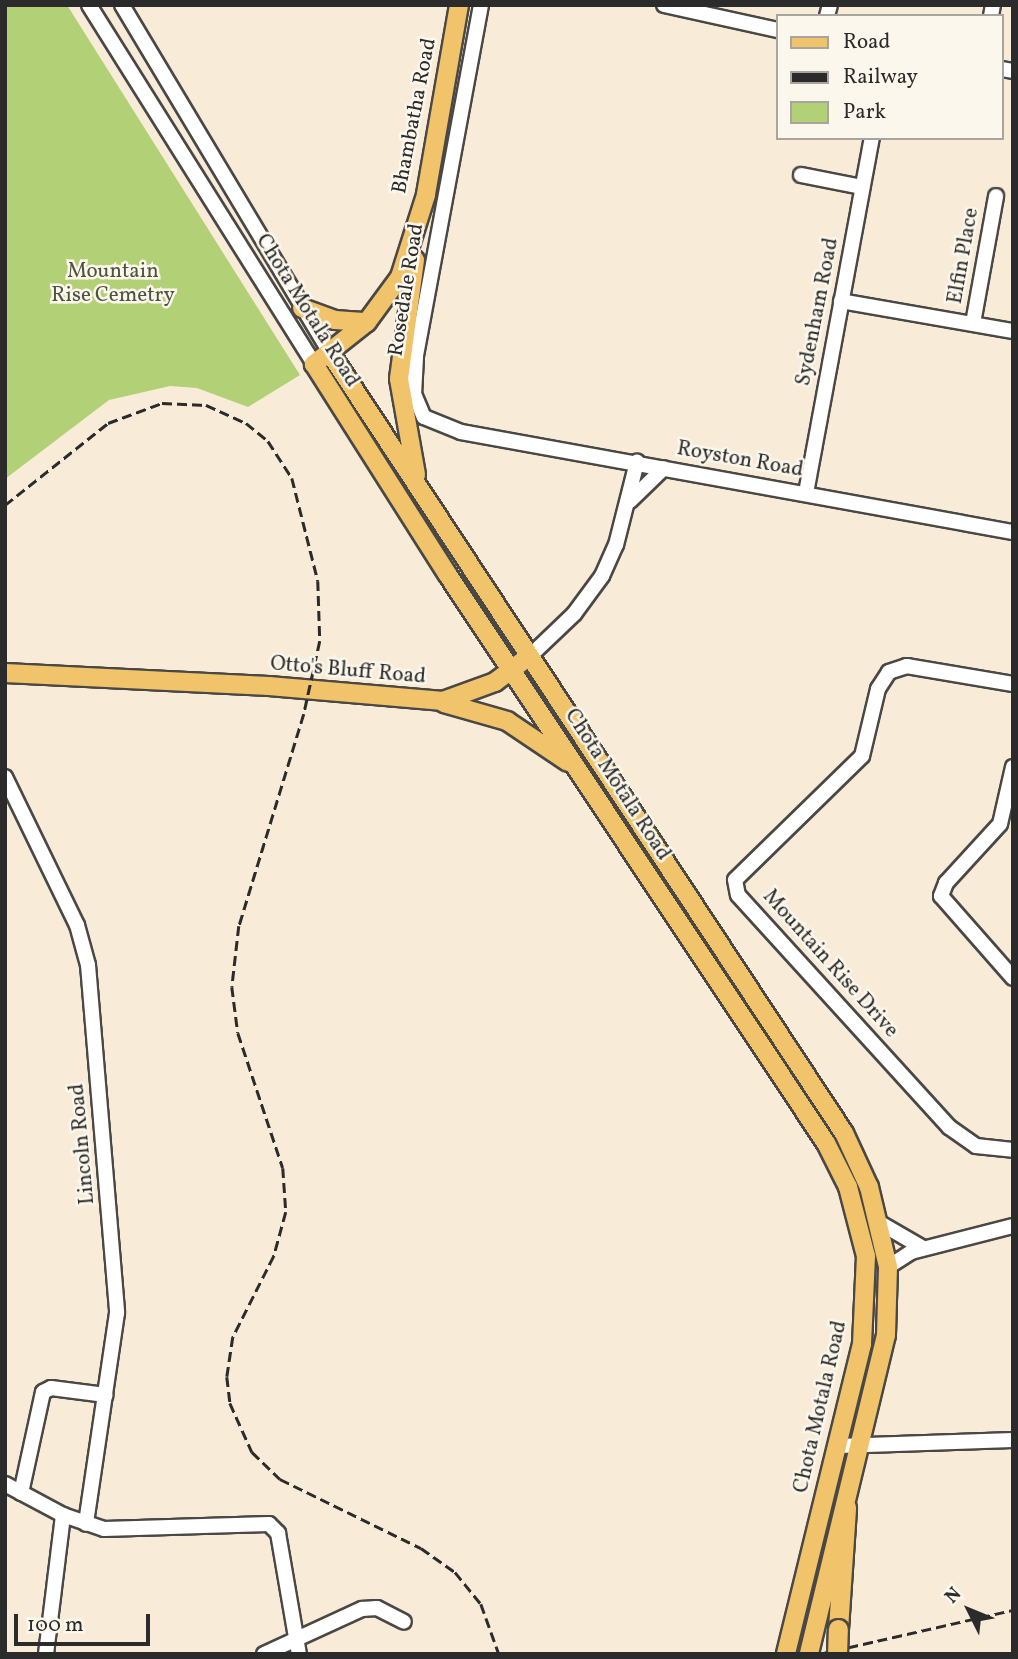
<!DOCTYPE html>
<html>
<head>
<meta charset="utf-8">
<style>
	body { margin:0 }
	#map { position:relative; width:1018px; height:1659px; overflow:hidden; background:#f8ebd7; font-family:Vollkorn,serif }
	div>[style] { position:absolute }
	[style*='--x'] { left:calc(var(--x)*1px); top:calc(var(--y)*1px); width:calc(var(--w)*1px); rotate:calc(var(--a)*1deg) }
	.green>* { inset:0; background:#b2d076 }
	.roads { filter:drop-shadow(2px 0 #4a4845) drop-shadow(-2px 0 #4a4845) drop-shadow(0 2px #4a4845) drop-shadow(0 -2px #4a4845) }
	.minor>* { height:14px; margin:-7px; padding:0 7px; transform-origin:7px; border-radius:7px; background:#fff }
	.major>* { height:18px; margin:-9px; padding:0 9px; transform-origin:9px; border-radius:9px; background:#f1c36a }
	.highway>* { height:19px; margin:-9.5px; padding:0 9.5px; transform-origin:9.5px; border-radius:9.5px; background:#f1c36a }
	.rail>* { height:2.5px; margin-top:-1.25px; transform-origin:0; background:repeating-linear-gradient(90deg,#2b2b2b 0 10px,transparent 0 15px) }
	.bridges { filter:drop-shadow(2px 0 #4a4845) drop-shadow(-2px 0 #4a4845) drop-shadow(0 2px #4a4845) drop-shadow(0 -2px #4a4845) }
	.highway-bridge>* { height:19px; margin:-9.5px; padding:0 9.5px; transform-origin:9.5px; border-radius:9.5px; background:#f1c36a }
	span { translate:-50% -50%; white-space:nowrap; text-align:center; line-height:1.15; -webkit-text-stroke:5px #fbf7ec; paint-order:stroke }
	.street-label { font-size:21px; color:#2b2b2b }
	.park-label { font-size:21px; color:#4d543e }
	.frame { position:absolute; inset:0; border:7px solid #2b2b2b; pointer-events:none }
	.legend { position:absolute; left:776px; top:14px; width:228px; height:126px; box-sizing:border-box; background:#fbf7ec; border:2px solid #a8a59f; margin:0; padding:9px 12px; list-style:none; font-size:21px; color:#2b2b2b }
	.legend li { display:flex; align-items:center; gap:14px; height:35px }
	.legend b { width:35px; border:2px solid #a8a59f }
	.north { position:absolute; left:934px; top:1575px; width:70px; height:70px; -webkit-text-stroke:5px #fbf7ec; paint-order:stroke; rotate:313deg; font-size:19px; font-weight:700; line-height:28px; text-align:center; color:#2b2b2b }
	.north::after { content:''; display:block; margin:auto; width:24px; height:32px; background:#2b2b2b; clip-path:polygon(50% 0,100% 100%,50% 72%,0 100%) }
	.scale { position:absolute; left:14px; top:1614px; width:136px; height:32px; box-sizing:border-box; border:4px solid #2b2b2b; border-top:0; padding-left:9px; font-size:21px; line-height:24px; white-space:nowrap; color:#2b2b2b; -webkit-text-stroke:5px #fbf7ec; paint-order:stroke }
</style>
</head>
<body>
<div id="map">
	<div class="green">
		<i style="clip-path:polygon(5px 5px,67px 5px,300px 375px,248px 407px,197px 388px,170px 386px,109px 400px,5px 479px)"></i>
	</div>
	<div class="roads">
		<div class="minor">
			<i style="--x:89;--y:5;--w:424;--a:57.9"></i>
			<i style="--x:122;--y:5;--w:405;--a:59.1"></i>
			<i style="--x:481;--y:5;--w:358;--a:100.5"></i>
			<i style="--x:416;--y:357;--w:37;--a:93"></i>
			<i style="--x:414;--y:394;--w:25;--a:67"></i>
			<i style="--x:424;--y:417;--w:40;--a:22"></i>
			<i style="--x:461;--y:432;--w:561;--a:10.27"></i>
			<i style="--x:664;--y:5;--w:117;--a:12.4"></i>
			<i style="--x:827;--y:16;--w:11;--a:-75"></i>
			<i style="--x:991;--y:16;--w:11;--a:-80"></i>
			<i style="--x:1002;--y:69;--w:11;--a:10"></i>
			<i style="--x:801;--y:175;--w:62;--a:11.1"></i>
			<i style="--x:841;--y:301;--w:175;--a:9.9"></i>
			<i style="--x:973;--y:323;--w:129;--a:-79.7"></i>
			<i style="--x:806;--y:493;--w:361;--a:-79.5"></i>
			<i style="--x:630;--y:501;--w:47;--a:-44.1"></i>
			<i style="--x:530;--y:656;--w:61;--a:-43.7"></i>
			<i style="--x:574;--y:614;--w:47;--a:-53.6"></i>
			<i style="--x:602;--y:576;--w:34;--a:-66"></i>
			<i style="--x:616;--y:545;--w:86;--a:-75.8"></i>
			<i style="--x:1013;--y:684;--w:108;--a:-170.4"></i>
			<i style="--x:907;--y:666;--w:19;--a:162"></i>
			<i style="--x:889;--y:672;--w:20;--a:123"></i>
			<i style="--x:878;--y:689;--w:69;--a:103.4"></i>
			<i style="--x:862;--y:756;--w:177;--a:135.7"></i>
			<i style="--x:735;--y:880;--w:15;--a:79"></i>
			<i style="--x:738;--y:895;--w:314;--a:47.7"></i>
			<i style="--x:949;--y:1127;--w:33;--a:35"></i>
			<i style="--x:976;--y:1146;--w:37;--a:6"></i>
			<i style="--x:1013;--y:767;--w:58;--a:102.8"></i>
			<i style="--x:1000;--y:824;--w:80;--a:132.5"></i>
			<i style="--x:946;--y:883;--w:14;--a:111"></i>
			<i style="--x:941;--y:896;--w:109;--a:48.7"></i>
			<i style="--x:5;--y:777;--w:165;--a:64.1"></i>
			<i style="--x:77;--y:925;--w:41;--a:74.6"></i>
			<i style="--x:88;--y:965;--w:349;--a:85.2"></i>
			<i style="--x:117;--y:1313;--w:213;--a:98.4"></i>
			<i style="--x:880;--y:1223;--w:50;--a:30.2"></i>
			<i style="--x:888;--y:1267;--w:27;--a:-33"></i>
			<i style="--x:911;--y:1252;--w:105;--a:-14.3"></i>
			<i style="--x:838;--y:1446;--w:175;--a:-2"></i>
			<i style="--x:5;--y:1484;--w:66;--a:28.1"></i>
			<i style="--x:63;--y:1515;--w:43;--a:18.9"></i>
			<i style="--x:104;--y:1529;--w:165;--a:-1.7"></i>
			<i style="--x:269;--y:1524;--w:13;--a:45"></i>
			<i style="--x:278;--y:1533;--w:123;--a:80.2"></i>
			<i style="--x:21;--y:1493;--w:103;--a:-77.7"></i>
			<i style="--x:43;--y:1392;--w:9;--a:-27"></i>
			<i style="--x:51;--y:1388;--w:55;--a:7.3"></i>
			<i style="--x:46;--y:1654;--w:140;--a:-83"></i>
			<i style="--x:264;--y:1654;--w:108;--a:-24.7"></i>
			<i style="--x:362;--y:1609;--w:15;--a:-4"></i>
			<i style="--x:377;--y:1608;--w:30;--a:27"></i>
		</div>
		<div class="major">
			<i style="--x:459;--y:5;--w:193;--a:99.9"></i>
			<i style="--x:426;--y:195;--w:86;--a:107.6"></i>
			<i style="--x:400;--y:277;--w:56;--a:126.3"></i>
			<i style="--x:367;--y:322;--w:68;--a:141.6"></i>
			<i style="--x:314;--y:364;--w:250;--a:57.6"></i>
			<i style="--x:448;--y:575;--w:682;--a:56.36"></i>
			<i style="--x:826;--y:1143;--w:49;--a:63.4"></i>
			<i style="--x:848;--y:1187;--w:71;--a:75.4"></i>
			<i style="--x:866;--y:1256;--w:88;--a:92.6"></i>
			<i style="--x:862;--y:1344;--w:319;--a:103.8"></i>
			<i style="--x:415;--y:260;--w:120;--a:97.7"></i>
			<i style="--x:399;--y:379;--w:97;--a:79.9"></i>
			<i style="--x:302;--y:308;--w:35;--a:20"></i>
			<i style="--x:335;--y:320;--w:32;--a:4"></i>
			<i style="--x:330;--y:353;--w:934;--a:56.62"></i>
			<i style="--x:844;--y:1133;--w:60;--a:65.2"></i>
			<i style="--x:869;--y:1187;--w:82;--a:76.6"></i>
			<i style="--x:888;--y:1267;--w:68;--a:91.7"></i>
			<i style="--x:886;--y:1335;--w:328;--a:103.6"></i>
			<i style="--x:5;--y:673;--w:264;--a:2.8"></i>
			<i style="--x:269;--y:686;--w:175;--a:4.9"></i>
			<i style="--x:443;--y:701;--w:55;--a:-20.1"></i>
			<i style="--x:495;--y:682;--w:34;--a:-37"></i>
			<i style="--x:444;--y:703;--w:66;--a:15.9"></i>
			<i style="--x:507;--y:721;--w:73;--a:33.9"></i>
		</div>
		<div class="highway">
			<i style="--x:838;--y:1629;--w:122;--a:-86.2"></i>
		</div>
	</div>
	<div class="rail">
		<i style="--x:5;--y:505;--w:132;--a:-38.5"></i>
		<i style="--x:108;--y:423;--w:58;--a:-20.3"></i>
		<i style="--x:162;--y:403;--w:44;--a:2.6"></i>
		<i style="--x:206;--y:405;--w:44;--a:24.2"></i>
		<i style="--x:246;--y:423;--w:28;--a:39"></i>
		<i style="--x:268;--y:441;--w:44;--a:57"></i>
		<i style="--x:292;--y:478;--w:106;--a:75.8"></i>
		<i style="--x:318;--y:581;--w:60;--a:88.1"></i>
		<i style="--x:320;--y:641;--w:75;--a:102.4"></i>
		<i style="--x:304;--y:714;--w:222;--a:107"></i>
		<i style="--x:239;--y:926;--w:61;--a:96.5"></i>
		<i style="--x:232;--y:987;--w:46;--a:82.6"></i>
		<i style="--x:238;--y:1033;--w:142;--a:71.6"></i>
		<i style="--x:283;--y:1168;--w:44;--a:86.1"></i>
		<i style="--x:286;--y:1212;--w:46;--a:105.3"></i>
		<i style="--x:274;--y:1256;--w:91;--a:116.8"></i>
		<i style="--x:233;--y:1337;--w:40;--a:98.5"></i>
		<i style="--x:227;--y:1377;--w:26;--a:83"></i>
		<i style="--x:230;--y:1403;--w:54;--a:65.8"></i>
		<i style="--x:252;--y:1452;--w:39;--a:44"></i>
		<i style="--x:280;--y:1479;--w:157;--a:26.1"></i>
		<i style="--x:421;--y:1548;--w:42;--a:35.2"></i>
		<i style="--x:455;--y:1572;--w:41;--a:50.9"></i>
		<i style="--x:481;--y:1604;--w:53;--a:70.2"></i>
		<i style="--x:819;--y:1654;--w:199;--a:-12.8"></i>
	</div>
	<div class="bridges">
		<div class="highway-bridge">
			<i style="--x:837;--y:1654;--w:25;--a:-88"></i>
		</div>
	</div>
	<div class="street-label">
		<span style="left:415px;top:116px;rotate:-79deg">Bhambatha Road</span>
		<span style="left:964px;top:256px;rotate:-80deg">Elfin Place</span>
		<span style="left:407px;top:290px;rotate:-81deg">Rosedale Road</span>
		<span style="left:307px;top:311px;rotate:58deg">Chota Motala Road</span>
		<span style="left:818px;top:312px;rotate:-79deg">Sydenham Road</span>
		<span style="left:740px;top:460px;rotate:10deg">Royston Road</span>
		<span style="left:348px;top:671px;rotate:5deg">Otto's Bluff Road</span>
		<span style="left:617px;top:785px;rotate:57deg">Chota Motala Road</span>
		<span style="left:830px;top:964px;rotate:48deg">Mountain Rise Drive</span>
		<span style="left:83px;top:1144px;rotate:-95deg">Lincoln Road</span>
		<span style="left:821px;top:1407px;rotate:-77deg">Chota Motala Road</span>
	</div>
	<div class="park-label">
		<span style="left:113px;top:284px">Mountain<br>Rise Cemetry</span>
	</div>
	<div class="frame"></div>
	<ul class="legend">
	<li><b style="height:9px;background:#f1c36a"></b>Road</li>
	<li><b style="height:9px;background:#2b2b2b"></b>Railway</li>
	<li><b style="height:19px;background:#b2d076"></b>Park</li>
	</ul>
	<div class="north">N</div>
	<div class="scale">100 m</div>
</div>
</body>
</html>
